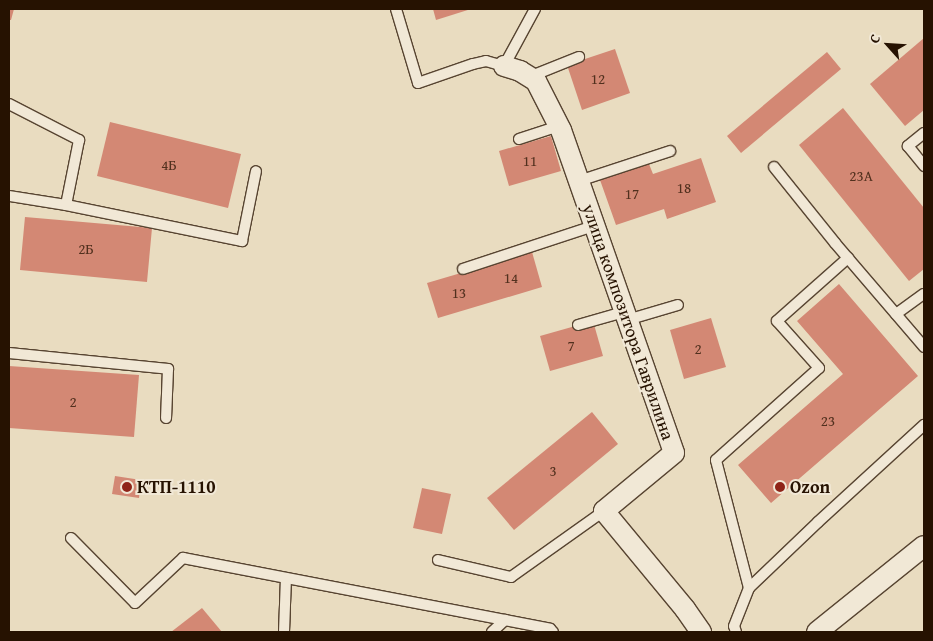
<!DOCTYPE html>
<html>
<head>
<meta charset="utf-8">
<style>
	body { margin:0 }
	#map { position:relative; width:933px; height:641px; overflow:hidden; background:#e9dcc0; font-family:"Gentium Book Plus",serif }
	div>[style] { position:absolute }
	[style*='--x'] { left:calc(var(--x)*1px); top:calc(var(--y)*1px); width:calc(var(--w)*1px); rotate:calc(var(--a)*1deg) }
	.building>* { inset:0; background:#d38874 }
	.roads { filter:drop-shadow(1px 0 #574431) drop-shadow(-1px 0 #574431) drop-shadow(0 1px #574431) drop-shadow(0 -1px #574431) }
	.lane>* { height:10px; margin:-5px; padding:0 5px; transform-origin:5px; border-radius:5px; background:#f1e8d6 }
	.street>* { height:20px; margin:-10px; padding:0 10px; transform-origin:10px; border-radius:10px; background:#f1e8d6 }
	.dots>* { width:14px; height:14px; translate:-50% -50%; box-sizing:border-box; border:2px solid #f1e8d6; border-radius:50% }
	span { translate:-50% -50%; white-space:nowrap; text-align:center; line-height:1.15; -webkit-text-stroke:4px #f1e8d6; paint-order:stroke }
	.number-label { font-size:15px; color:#51301e }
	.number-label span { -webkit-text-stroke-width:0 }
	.street-label { font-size:18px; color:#261201 }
	.poi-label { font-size:18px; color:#261201; font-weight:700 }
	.left { translate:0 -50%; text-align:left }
	.frame { position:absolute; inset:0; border:10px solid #261201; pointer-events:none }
	.north { position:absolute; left:863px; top:20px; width:50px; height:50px; -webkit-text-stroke:4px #f1e8d6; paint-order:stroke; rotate:296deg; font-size:14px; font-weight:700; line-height:20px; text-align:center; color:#261201 }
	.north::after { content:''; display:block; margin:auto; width:18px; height:22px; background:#261201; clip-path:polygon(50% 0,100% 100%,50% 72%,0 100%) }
</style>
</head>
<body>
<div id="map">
	<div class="building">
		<i style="clip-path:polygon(9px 9px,14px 9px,11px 20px,9px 20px)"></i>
		<i style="clip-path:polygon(433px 9px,471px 9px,436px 20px)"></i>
		<i style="clip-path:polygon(924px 38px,924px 110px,905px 126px,870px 84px)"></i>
		<i style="clip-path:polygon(615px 49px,630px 93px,582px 110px,567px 65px)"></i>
		<i style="clip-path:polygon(827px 52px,841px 69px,741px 153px,727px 136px)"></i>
		<i style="clip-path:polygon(843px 108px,924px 208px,924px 269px,909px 281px,799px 145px)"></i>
		<i style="clip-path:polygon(110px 122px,241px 154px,228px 208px,97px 176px)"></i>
		<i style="clip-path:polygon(551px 136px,561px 171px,509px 186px,499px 151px)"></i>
		<i style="clip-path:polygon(701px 158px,716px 202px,667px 219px,664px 209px,616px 225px,600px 180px,649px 164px,653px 174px)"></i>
		<i style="clip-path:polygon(25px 217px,152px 228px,147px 282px,20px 270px)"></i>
		<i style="clip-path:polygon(532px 252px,542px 287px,438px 318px,427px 283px)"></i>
		<i style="clip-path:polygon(839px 284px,918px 376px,771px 503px,738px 465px,843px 374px,797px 321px)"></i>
		<i style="clip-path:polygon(711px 318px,726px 367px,684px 379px,670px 330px)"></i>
		<i style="clip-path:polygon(593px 321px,603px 356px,550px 371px,540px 336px)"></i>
		<i style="clip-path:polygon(9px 366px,139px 375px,134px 437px,9px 428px)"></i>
		<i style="clip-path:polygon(592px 412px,618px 444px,514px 530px,487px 498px)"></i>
		<i style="clip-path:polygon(115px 476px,141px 480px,139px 498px,112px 494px)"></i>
		<i style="clip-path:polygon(422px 488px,451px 494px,442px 534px,413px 528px)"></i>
		<i style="clip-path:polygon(202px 608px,222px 632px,171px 632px)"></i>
	</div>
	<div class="roads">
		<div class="lane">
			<i style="--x:396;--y:9;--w:77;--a:73.4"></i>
			<i style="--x:418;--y:83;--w:58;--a:-19.1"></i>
			<i style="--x:473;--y:64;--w:13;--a:-13"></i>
			<i style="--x:486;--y:61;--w:19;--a:16"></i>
			<i style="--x:504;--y:66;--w:65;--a:-61.5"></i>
			<i style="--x:529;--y:77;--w:54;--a:-21.8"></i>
			<i style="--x:9;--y:104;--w:79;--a:27.2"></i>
			<i style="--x:79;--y:140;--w:66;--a:101.3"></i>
			<i style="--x:66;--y:205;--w:58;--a:-171"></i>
			<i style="--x:924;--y:133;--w:21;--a:141"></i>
			<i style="--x:908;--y:146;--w:26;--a:51"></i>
			<i style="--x:519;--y:139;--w:42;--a:-18"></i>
			<i style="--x:774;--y:167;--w:97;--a:51.2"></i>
			<i style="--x:835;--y:243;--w:137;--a:49.4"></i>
			<i style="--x:579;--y:181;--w:96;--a:-18.2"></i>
			<i style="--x:66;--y:205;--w:180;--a:11.6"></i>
			<i style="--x:242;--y:241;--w:71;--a:-78.7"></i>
			<i style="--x:463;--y:269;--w:138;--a:-18.2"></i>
			<i style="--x:896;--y:314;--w:34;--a:-36"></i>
			<i style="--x:627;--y:320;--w:53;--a:-16.4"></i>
			<i style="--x:578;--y:325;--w:48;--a:-15.8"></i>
			<i style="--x:9;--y:353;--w:160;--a:5.7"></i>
			<i style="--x:168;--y:369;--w:49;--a:92.3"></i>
			<i style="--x:71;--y:538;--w:91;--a:45.4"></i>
			<i style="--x:135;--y:603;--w:66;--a:-43.2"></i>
			<i style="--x:183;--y:558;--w:374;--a:10.9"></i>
			<i style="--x:550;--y:629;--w:4;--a:45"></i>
			<i style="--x:438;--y:560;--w:75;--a:13.1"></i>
			<i style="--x:511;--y:577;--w:114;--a:-35.4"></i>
			<i style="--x:749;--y:588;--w:132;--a:-104.5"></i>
			<i style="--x:716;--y:460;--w:138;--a:-41.8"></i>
			<i style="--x:819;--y:368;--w:63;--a:-131.8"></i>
			<i style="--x:777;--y:321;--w:95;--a:-41.6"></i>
			<i style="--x:284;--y:632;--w:54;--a:-87.9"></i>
			<i style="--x:492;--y:632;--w:18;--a:-43"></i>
			<i style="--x:736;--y:632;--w:6;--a:-108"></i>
			<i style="--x:734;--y:626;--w:41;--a:-68.5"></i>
			<i style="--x:749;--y:588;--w:95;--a:-43.7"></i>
			<i style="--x:818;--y:522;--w:144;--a:-42.5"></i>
		</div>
		<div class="street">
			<i style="--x:504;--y:66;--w:17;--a:17"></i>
			<i style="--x:520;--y:71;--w:19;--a:32"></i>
			<i style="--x:536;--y:81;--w:55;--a:63"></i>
			<i style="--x:561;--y:130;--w:342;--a:70.7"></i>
			<i style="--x:674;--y:453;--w:91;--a:140.4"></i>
			<i style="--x:604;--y:511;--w:127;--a:50.4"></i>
			<i style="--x:685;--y:609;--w:28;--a:55"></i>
			<i style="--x:817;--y:632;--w:137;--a:-38.8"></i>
		</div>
	</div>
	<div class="dots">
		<i style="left:127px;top:487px;background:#8f2418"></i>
		<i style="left:780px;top:487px;background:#8f2418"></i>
	</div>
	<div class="number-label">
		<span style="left:598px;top:79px">12</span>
		<span style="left:530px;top:161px">11</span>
		<span style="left:169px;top:165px">4Б</span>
		<span style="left:861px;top:176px">23А</span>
		<span style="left:684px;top:188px">18</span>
		<span style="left:632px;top:194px">17</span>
		<span style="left:86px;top:249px">2Б</span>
		<span style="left:511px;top:278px">14</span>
		<span style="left:459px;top:293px">13</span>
		<span style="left:571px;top:346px">7</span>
		<span style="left:698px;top:349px">2</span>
		<span style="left:73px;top:402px">2</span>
		<span style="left:828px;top:421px">23</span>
		<span style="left:553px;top:471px">3</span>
	</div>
	<div class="street-label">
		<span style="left:628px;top:322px;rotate:71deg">улица композитора Гаврилина</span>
	</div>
	<div class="poi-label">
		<span class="left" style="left:137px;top:487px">КТП-1110</span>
		<span class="left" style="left:790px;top:487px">Ozon</span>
	</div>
	<div class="frame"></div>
	<div class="north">С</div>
</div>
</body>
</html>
